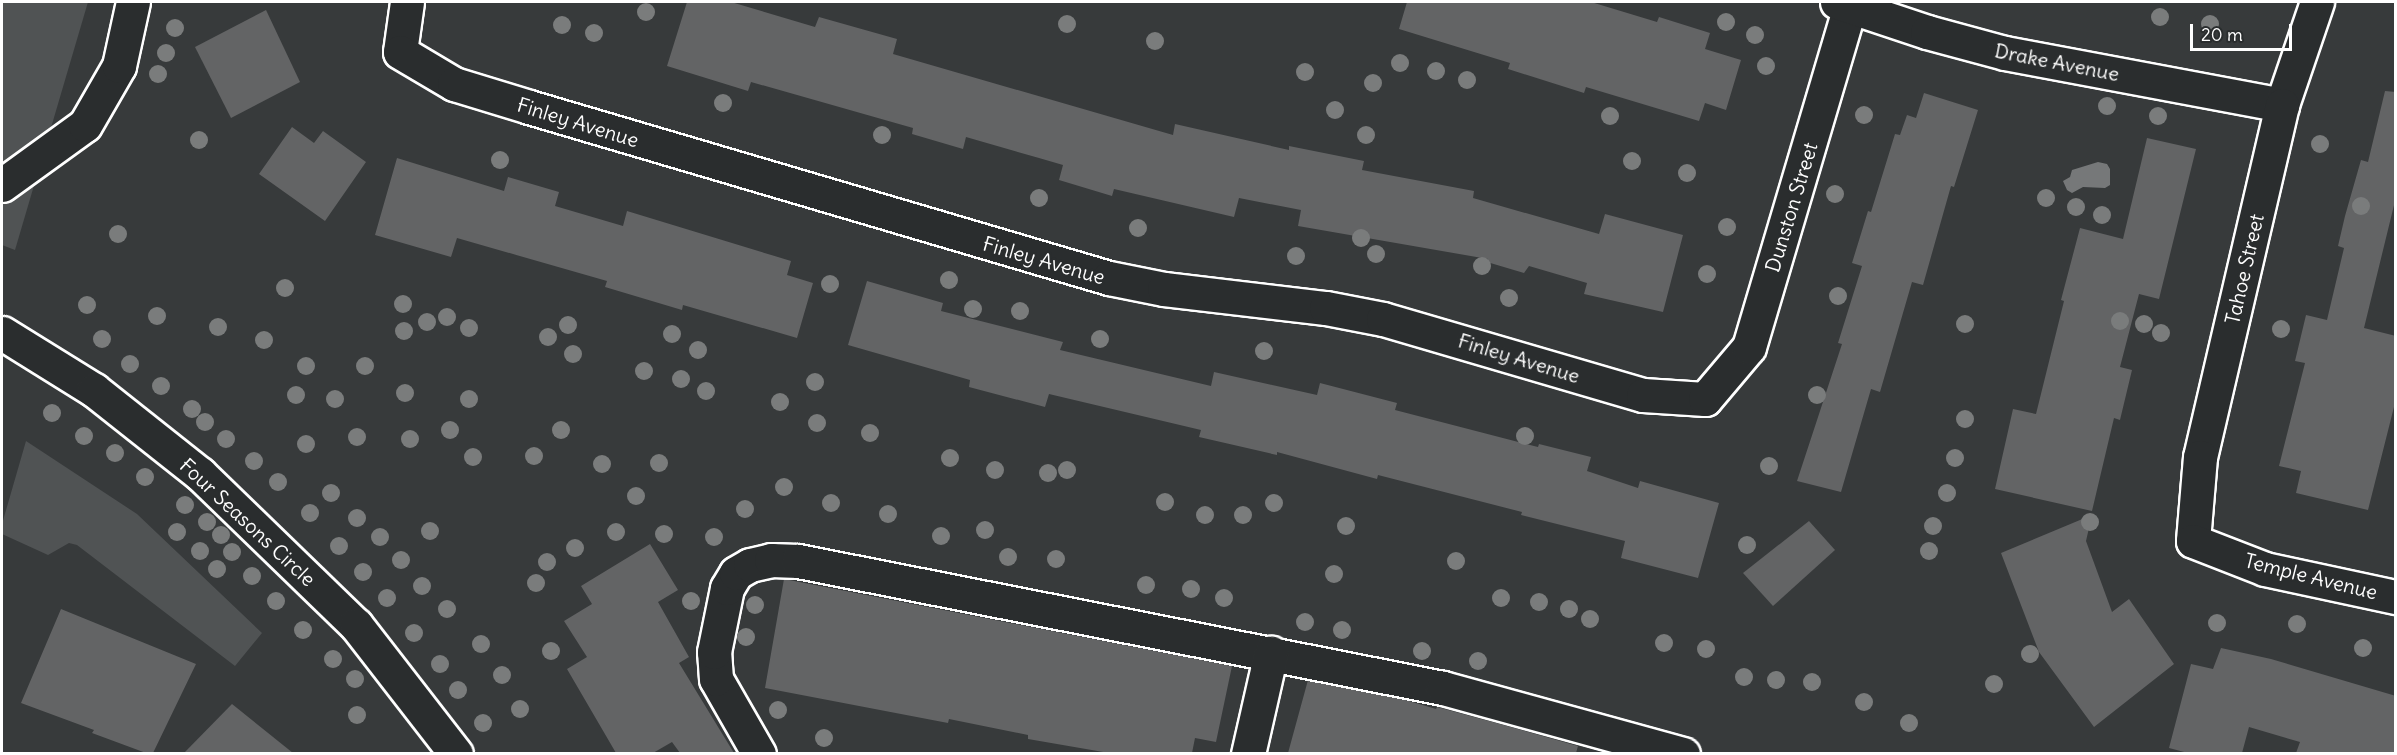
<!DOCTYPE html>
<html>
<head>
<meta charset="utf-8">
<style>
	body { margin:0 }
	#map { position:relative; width:2397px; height:755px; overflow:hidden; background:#373a3b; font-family:Delius,sans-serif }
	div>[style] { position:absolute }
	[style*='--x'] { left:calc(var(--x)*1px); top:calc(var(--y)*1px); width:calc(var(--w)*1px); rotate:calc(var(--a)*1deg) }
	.green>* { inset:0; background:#505354 }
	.water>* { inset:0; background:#767879 }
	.building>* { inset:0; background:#636465 }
	.roads { filter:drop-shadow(2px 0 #fff) drop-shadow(-2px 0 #fff) drop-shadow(0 2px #fff) drop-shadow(0 -2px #fff) }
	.minor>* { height:33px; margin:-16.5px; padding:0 16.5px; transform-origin:16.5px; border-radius:16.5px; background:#2a2d2e }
	.trees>* { width:18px; height:18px; margin:-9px; border-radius:50%; background:#7a7c7c }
	span { translate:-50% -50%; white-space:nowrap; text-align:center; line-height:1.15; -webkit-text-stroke:4.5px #2a2d2e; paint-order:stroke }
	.street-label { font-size:20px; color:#fff }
	.frame { position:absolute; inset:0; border:3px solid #fff; pointer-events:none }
	.scale { position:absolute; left:2190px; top:24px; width:102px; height:27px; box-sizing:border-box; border:3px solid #fff; border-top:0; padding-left:8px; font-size:18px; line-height:21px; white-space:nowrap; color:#fff; -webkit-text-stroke:4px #2a2d2e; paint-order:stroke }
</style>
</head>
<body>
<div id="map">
	<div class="green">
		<i style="clip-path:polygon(2px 2px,88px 2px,15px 250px,2px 245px)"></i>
		<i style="clip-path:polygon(26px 441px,137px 514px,262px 633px,235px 666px,77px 545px,69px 543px,48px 555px,2px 534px,2px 524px)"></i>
	</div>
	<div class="water">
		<i style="clip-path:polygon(2098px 162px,2107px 164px,2110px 169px,2110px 185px,2105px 188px,2083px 187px,2072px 193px,2067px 190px,2063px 181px,2070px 177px,2072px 170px)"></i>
	</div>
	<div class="building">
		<i style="clip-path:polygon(687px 2px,731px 2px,815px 27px,819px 17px,897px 39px,893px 54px,1173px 135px,1175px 124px,1289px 150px,1289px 146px,1364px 161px,1362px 170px,1474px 191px,1473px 198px,1599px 234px,1605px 214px,1683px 235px,1663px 312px,1584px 294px,1587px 283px,1529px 266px,1524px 273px,1487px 262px,1488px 259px,1298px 226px,1301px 210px,1239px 198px,1234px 217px,1114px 189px,1112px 196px,1059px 180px,1063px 165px,1039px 158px,966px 137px,963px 149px,912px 134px,913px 128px,751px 82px,748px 91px,667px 66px)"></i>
		<i style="clip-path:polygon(1407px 2px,1591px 2px,1657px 22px,1659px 17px,1710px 33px,1705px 49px,1741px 60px,1726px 110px,1705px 103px,1699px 121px,1586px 87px,1584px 93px,1508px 69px,1510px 63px,1399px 29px)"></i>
		<i style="clip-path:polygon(266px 10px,300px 82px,231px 118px,195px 47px)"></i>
		<i style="clip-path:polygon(2385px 91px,2396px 92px,2396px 197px,2364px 328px,2396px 336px,2396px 399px,2368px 510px,2296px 493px,2301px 471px,2279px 466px,2305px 363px,2295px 361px,2306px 315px,2327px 320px,2344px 248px,2338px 246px,2345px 216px,2361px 160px,2368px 162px)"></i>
		<i style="clip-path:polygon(1924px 93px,1978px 110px,1954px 187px,1951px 186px,1923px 285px,1912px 282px,1880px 392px,1871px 389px,1841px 492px,1797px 481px,1842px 344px,1838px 343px,1862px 266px,1852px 263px,1868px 211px,1871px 212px,1895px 134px,1900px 135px,1907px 115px,1916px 118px)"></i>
		<i style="clip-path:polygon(292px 127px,314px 143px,323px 131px,366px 162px,325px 221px,259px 174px)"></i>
		<i style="clip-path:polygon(2147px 138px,2196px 149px,2159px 299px,2139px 294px,2120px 367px,2132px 370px,2120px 420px,2114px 418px,2092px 511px,1995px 489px,2013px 409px,2036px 414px,2064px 301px,2061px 300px,2080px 228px,2123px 239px)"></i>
		<i style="clip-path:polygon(397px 158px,504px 191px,508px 177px,559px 192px,555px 206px,623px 226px,627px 211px,791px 261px,787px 275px,813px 283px,797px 338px,683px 305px,682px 310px,605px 287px,607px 281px,457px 238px,451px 257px,375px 235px)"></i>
		<i style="clip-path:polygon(867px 281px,943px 303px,941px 311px,1063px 342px,1060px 350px,1211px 386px,1214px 372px,1317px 395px,1320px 383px,1397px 403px,1395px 410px,1538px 447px,1539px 444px,1591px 457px,1587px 471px,1638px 488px,1640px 481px,1719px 503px,1698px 578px,1621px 558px,1625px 541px,1521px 515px,1522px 512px,1378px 475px,1377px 479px,1277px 452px,1277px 455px,1199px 437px,1201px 430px,1049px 394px,1045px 407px,969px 387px,970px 380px,848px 345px)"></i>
		<i style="clip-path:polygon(2092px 515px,2086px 541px,2112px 612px,2129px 599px,2174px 664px,2094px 727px,2039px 652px,2001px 553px)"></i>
		<i style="clip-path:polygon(1809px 521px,1835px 550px,1773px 606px,1743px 573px)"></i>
		<i style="clip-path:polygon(650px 544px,678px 590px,658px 602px,689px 657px,679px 663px,734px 753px,680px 753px,672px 742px,653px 753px,616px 753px,567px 669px,587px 657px,564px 621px,592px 604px,581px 586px)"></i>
		<i style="clip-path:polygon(784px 579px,1232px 666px,1216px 742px,1195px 738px,1192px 753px,1109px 753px,1028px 739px,1028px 735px,949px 719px,948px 723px,765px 688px)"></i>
		<i style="clip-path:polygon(61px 609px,196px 664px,153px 753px,146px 753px,92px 733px,94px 730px,21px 703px)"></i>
		<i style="clip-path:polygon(2221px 648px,2271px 659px,2396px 696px,2396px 753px,2296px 753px,2300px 742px,2249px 727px,2242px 753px,2188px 753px,2169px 748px,2191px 664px,2213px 669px)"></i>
		<i style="clip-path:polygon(1308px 680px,1399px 698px,1436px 709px,1437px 707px,1500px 724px,1578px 746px,1576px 753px,1288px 753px)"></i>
		<i style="clip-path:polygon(232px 704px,293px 753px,184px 753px)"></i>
	</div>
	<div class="roads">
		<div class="minor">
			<i style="--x:407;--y:2;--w:50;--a:98"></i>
			<i style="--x:400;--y:52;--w:63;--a:30.7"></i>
			<i style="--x:454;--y:84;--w:78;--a:17"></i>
			<i style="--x:529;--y:107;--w:605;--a:16.43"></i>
			<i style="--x:1109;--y:278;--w:56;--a:11.3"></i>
			<i style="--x:1164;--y:289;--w:163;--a:6.7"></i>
			<i style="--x:1326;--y:308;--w:58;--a:10.9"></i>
			<i style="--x:1383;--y:319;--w:271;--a:16.3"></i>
			<i style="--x:1643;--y:395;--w:62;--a:3.7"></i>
			<i style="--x:1705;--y:399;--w:68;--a:-49.8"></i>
			<i style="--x:1749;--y:347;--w:360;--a:-73.5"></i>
			<i style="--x:1837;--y:2;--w:95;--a:18.4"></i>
			<i style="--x:1927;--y:32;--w:81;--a:15.1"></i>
			<i style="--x:2005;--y:53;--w:282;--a:10.6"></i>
			<i style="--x:2317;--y:2;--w:109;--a:108.8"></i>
			<i style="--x:2282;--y:105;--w:361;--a:103.1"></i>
			<i style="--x:2200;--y:457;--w:84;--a:94.8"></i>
			<i style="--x:2193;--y:541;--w:77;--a:21.3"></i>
			<i style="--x:2265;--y:569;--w:134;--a:12.1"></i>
			<i style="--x:2;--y:185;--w:102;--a:-35.9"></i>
			<i style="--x:85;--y:125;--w:68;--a:-60"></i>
			<i style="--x:119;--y:66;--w:66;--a:-77.7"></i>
			<i style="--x:2;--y:333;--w:108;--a:31.8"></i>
			<i style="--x:94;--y:390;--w:135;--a:38.4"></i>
			<i style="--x:200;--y:474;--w:217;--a:44.1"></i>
			<i style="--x:356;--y:625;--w:163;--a:52.2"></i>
			<i style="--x:759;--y:754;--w:86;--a:-119.8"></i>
			<i style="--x:716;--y:679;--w:27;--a:-94"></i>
			<i style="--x:714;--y:652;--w:65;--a:-78.5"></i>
			<i style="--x:727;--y:588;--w:17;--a:-59"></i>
			<i style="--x:736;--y:573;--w:16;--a:-30"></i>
			<i style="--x:750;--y:565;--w:22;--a:-13"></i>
			<i style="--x:771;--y:560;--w:27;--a:2"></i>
			<i style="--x:798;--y:561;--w:657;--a:11.14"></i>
			<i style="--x:1443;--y:688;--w:249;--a:15.4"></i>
			<i style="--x:1248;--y:754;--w:104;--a:-77.2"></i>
		</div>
	</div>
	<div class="trees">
		<i style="left:646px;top:12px"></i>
		<i style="left:2160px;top:17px"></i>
		<i style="left:1726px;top:22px"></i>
		<i style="left:1067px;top:24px"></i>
		<i style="left:2210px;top:24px"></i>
		<i style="left:562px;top:25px"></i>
		<i style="left:175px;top:28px"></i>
		<i style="left:594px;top:33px"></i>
		<i style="left:1755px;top:35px"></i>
		<i style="left:1155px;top:41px"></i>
		<i style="left:166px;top:53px"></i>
		<i style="left:1400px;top:63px"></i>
		<i style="left:1766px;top:66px"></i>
		<i style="left:1436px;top:71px"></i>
		<i style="left:1305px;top:72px"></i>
		<i style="left:158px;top:74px"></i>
		<i style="left:1467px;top:80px"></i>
		<i style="left:1373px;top:83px"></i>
		<i style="left:723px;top:103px"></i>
		<i style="left:2107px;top:106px"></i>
		<i style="left:1335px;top:110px"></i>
		<i style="left:1864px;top:115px"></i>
		<i style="left:1610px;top:116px"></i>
		<i style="left:2158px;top:116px"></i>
		<i style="left:882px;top:135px"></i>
		<i style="left:1366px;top:135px"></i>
		<i style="left:199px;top:140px"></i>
		<i style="left:2320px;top:144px"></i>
		<i style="left:500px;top:160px"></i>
		<i style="left:1632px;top:161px"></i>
		<i style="left:1687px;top:173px"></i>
		<i style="left:1835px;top:194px"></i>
		<i style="left:1039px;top:198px"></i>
		<i style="left:2046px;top:198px"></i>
		<i style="left:2361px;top:206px"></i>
		<i style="left:2076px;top:207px"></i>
		<i style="left:2102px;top:215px"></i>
		<i style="left:1727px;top:227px"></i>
		<i style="left:1138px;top:228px"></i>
		<i style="left:118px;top:234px"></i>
		<i style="left:1361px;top:238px"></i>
		<i style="left:1376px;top:254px"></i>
		<i style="left:1296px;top:256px"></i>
		<i style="left:1482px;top:266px"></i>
		<i style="left:1707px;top:274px"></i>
		<i style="left:949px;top:280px"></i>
		<i style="left:830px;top:284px"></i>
		<i style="left:285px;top:288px"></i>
		<i style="left:1838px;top:296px"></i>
		<i style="left:1509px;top:298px"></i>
		<i style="left:403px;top:304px"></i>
		<i style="left:87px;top:305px"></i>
		<i style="left:973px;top:309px"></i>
		<i style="left:1020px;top:311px"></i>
		<i style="left:157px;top:316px"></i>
		<i style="left:447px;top:317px"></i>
		<i style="left:2120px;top:321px"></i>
		<i style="left:427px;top:322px"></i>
		<i style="left:1965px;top:324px"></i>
		<i style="left:2144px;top:324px"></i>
		<i style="left:568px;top:325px"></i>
		<i style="left:218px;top:327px"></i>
		<i style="left:469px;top:328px"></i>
		<i style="left:2281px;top:329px"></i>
		<i style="left:404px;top:331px"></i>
		<i style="left:2161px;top:333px"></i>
		<i style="left:672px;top:334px"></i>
		<i style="left:548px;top:337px"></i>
		<i style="left:102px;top:339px"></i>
		<i style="left:1100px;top:339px"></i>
		<i style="left:264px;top:340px"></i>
		<i style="left:698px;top:350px"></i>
		<i style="left:1264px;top:351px"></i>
		<i style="left:573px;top:354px"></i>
		<i style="left:130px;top:364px"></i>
		<i style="left:306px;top:366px"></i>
		<i style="left:365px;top:366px"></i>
		<i style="left:644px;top:371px"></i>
		<i style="left:681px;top:379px"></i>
		<i style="left:815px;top:382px"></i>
		<i style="left:161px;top:386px"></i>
		<i style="left:706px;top:391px"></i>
		<i style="left:405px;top:393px"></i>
		<i style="left:296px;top:395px"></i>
		<i style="left:1817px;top:395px"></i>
		<i style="left:335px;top:399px"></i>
		<i style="left:469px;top:399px"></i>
		<i style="left:780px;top:402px"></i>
		<i style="left:192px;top:409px"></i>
		<i style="left:52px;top:413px"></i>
		<i style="left:1965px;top:419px"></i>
		<i style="left:205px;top:422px"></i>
		<i style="left:817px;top:423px"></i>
		<i style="left:450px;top:430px"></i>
		<i style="left:561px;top:430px"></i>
		<i style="left:870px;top:433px"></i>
		<i style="left:84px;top:436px"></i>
		<i style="left:1525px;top:436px"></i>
		<i style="left:357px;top:437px"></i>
		<i style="left:226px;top:439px"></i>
		<i style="left:410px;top:439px"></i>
		<i style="left:306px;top:444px"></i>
		<i style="left:115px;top:453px"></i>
		<i style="left:534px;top:456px"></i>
		<i style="left:473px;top:457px"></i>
		<i style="left:950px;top:458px"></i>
		<i style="left:1955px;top:458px"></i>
		<i style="left:254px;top:461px"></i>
		<i style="left:659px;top:463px"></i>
		<i style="left:602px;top:464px"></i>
		<i style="left:1769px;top:466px"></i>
		<i style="left:995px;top:470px"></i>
		<i style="left:1067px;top:470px"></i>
		<i style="left:1048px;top:473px"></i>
		<i style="left:145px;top:477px"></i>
		<i style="left:278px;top:482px"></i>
		<i style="left:784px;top:487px"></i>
		<i style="left:331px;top:493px"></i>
		<i style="left:1947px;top:493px"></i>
		<i style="left:636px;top:496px"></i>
		<i style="left:1165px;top:502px"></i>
		<i style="left:831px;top:503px"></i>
		<i style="left:1274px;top:503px"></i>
		<i style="left:185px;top:505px"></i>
		<i style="left:745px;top:509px"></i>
		<i style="left:310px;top:513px"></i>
		<i style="left:888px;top:514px"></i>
		<i style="left:1205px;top:515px"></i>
		<i style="left:1243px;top:515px"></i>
		<i style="left:357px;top:518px"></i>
		<i style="left:207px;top:522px"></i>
		<i style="left:2090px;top:522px"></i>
		<i style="left:1346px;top:526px"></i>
		<i style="left:1933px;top:526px"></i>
		<i style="left:985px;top:530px"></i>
		<i style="left:430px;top:531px"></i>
		<i style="left:177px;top:532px"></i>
		<i style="left:616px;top:532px"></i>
		<i style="left:664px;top:534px"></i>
		<i style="left:221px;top:535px"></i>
		<i style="left:941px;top:536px"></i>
		<i style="left:380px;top:537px"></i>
		<i style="left:714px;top:537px"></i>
		<i style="left:1747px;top:545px"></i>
		<i style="left:339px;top:546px"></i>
		<i style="left:575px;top:548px"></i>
		<i style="left:200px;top:551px"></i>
		<i style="left:1929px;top:551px"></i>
		<i style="left:232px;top:552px"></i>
		<i style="left:1008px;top:557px"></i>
		<i style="left:1056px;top:559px"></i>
		<i style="left:401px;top:560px"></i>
		<i style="left:1456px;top:561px"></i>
		<i style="left:547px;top:562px"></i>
		<i style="left:217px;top:569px"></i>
		<i style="left:363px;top:572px"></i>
		<i style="left:1334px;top:574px"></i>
		<i style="left:252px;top:576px"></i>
		<i style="left:536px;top:583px"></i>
		<i style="left:1146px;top:585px"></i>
		<i style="left:422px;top:586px"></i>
		<i style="left:1191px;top:589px"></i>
		<i style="left:387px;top:598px"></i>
		<i style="left:1224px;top:598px"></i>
		<i style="left:1501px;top:598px"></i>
		<i style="left:276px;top:601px"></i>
		<i style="left:691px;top:601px"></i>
		<i style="left:1539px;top:602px"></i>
		<i style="left:755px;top:605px"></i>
		<i style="left:447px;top:609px"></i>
		<i style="left:1569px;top:609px"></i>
		<i style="left:1590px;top:619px"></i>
		<i style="left:1305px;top:622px"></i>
		<i style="left:2217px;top:623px"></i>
		<i style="left:2297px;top:624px"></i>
		<i style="left:303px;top:630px"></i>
		<i style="left:1342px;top:630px"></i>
		<i style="left:414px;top:633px"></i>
		<i style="left:746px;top:637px"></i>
		<i style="left:1664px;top:643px"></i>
		<i style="left:481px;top:644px"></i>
		<i style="left:2363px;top:648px"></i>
		<i style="left:1706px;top:649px"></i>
		<i style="left:551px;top:651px"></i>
		<i style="left:1422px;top:651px"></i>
		<i style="left:2030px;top:654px"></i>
		<i style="left:333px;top:659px"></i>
		<i style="left:1478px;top:661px"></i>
		<i style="left:440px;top:664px"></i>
		<i style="left:502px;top:675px"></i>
		<i style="left:1744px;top:677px"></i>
		<i style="left:355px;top:679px"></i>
		<i style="left:1776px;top:680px"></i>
		<i style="left:1812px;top:682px"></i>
		<i style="left:1994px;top:684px"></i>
		<i style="left:458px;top:690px"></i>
		<i style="left:1864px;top:702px"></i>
		<i style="left:520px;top:709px"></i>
		<i style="left:778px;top:710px"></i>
		<i style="left:357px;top:715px"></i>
		<i style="left:483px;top:723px"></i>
		<i style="left:1909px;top:723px"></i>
		<i style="left:824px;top:738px"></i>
	</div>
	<div class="street-label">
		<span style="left:2057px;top:62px;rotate:11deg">Drake Avenue</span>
		<span style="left:578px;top:122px;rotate:17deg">Finley Avenue</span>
		<span style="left:1791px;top:207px;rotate:-73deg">Dunston Street</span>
		<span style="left:1044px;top:260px;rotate:16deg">Finley Avenue</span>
		<span style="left:2244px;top:269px;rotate:-77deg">Tahoe Street</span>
		<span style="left:1519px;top:358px;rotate:17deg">Finley Avenue</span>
		<span style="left:248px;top:522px;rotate:43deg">Four Seasons Circle</span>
		<span style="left:2311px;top:576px;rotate:14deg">Temple Avenue</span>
	</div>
	<div class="frame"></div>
	<div class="scale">20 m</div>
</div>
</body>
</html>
